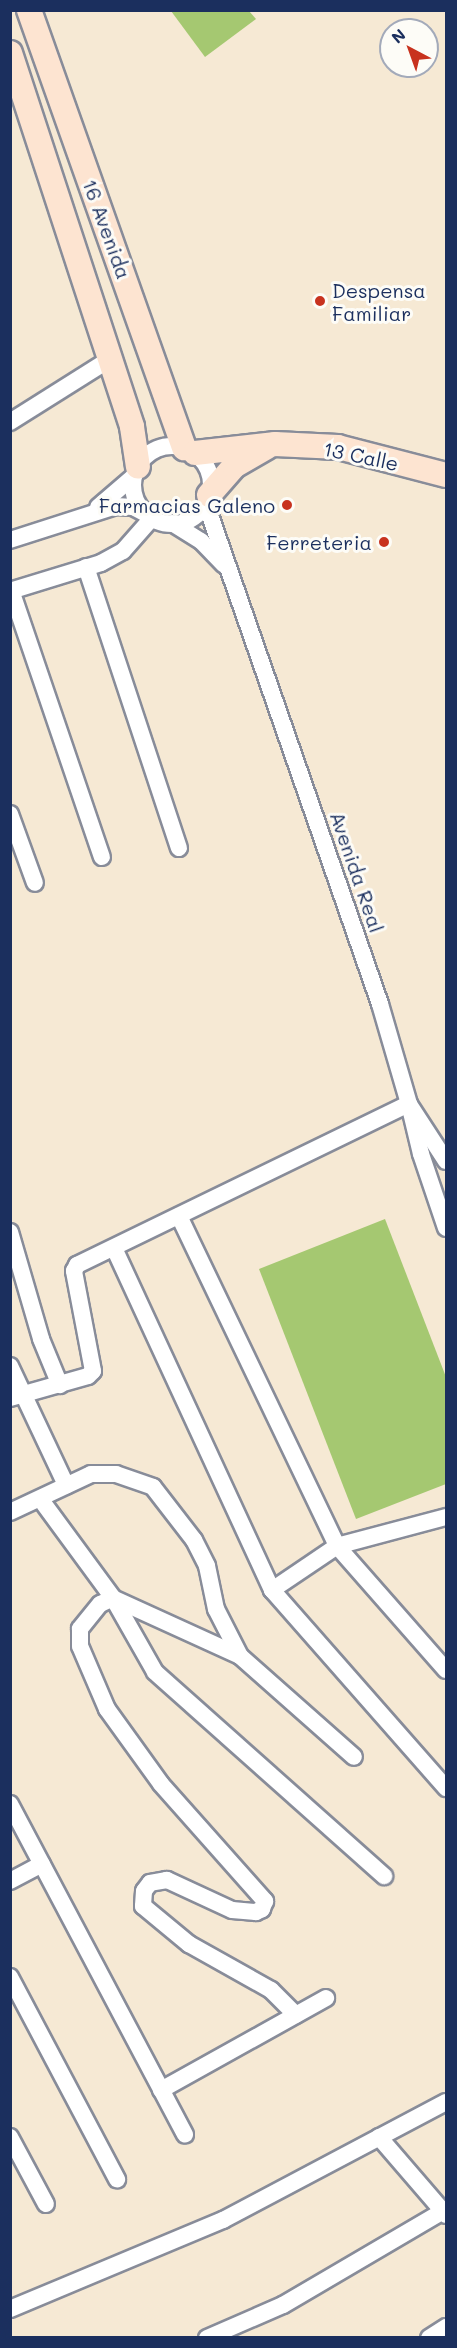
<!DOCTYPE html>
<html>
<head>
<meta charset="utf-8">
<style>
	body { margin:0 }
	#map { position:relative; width:457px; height:2348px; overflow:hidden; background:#f6e9d4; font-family:Mali,sans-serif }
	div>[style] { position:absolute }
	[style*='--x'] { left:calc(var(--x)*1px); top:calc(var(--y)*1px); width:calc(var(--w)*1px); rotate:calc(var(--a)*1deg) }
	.green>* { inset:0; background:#a5c871 }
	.roads { filter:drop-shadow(2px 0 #888c99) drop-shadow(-2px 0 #888c99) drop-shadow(0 2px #888c99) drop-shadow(0 -2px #888c99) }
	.street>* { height:16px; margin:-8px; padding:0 8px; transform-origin:8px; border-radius:8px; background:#fff }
	.street>.ring { margin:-8px; padding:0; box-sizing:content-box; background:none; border:16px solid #fff; border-radius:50% }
	.secondary>* { height:24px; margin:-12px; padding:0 12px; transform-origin:12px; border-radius:12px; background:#fde4d1 }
	.dots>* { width:16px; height:16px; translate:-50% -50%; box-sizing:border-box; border:3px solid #fdfcf7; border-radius:50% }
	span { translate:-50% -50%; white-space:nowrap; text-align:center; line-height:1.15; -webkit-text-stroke:6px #fdfcf7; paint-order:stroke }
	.street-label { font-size:20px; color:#1b2f5e }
	.poi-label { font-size:20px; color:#1b2f5e }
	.left { translate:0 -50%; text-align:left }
	.right { translate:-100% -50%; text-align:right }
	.frame { position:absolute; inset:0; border:12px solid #1b2f5e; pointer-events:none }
	.north { position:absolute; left:379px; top:18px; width:60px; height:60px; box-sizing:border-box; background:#fdfcf7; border:2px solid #a3aaba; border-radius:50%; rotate:319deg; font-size:16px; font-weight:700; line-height:24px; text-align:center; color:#1b2f5e }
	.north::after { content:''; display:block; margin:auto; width:21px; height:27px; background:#c8321e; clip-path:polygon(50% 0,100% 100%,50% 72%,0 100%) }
</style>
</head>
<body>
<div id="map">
	<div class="green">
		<i style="clip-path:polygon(171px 11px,249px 11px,256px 19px,205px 57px)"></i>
		<i style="clip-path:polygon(385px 1219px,446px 1377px,446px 1484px,356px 1519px,259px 1269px)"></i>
	</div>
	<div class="roads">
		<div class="street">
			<i style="--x:10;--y:422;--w:118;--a:-32.2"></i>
			<i class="ring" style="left:133px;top:446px;width:62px;height:62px"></i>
			<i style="--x:206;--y:504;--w:529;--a:70.81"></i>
			<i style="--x:380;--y:1004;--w:104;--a:73.8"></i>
			<i style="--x:409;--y:1104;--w:68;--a:57"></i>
			<i style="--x:98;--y:507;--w:48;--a:-40.7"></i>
			<i style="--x:172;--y:523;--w:34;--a:32"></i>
			<i style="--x:201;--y:541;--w:33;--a:46"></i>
			<i style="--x:10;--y:540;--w:111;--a:-17.8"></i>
			<i style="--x:116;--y:506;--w:17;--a:3"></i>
			<i style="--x:133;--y:507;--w:15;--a:28"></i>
			<i style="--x:86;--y:567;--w:296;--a:71.7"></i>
			<i style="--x:11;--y:590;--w:282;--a:71.2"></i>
			<i style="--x:10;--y:591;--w:95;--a:-17.1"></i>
			<i style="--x:101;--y:563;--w:25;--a:-29"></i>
			<i style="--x:123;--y:551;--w:44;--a:-48.7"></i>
			<i style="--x:10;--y:814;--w:73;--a:70.1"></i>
			<i style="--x:179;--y:1216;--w:366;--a:64.4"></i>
			<i style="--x:337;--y:1546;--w:165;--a:48.7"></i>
			<i style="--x:10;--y:1232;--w:111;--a:73.8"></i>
			<i style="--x:41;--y:1339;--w:50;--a:67.6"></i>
			<i style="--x:114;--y:1248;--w:377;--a:65.2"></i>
			<i style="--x:272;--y:1590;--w:264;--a:48.7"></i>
			<i style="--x:10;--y:1366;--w:132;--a:64.8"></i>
			<i style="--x:10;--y:1398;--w:81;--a:-15.8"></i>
			<i style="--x:88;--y:1376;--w:7;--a:-45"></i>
			<i style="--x:93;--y:1371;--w:102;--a:-100.8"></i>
			<i style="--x:74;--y:1271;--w:7;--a:-63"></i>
			<i style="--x:77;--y:1265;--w:369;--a:-25.9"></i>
			<i style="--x:409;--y:1104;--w:51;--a:76.5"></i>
			<i style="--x:421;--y:1154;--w:78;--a:71.3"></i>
			<i style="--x:44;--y:1504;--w:117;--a:53.7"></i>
			<i style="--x:113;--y:1598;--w:85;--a:60.4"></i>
			<i style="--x:155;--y:1672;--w:307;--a:41.7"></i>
			<i style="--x:10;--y:1512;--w:89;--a:-25.1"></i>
			<i style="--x:91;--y:1474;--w:25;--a:0"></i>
			<i style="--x:116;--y:1474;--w:39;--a:19"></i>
			<i style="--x:153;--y:1487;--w:67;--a:52.3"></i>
			<i style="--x:194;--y:1540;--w:29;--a:63"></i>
			<i style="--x:207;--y:1566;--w:44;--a:78.2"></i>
			<i style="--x:216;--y:1609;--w:53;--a:62.9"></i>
			<i style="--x:240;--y:1656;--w:152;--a:41.5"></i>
			<i style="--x:272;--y:1590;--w:78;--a:-34.1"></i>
			<i style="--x:337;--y:1546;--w:113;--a:-14.9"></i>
			<i style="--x:240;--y:1656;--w:140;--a:-155.5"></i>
			<i style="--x:113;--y:1598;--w:14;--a:155"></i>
			<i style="--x:100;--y:1604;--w:32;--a:129"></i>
			<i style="--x:80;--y:1629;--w:17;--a:90"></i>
			<i style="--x:80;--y:1646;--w:69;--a:66.8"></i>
			<i style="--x:107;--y:1709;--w:92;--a:54.2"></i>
			<i style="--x:161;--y:1784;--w:157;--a:48.4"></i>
			<i style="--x:265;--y:1901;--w:9;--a:111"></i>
			<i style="--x:262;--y:1909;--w:7;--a:153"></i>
			<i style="--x:256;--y:1912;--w:24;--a:-175"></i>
			<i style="--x:232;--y:1910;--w:72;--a:-155.2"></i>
			<i style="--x:167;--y:1880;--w:17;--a:170"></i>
			<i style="--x:150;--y:1883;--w:10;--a:127"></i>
			<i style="--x:144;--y:1891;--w:15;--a:94"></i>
			<i style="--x:143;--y:1906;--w:60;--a:39.6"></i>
			<i style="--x:189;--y:1944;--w:94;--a:29.3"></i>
			<i style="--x:271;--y:1990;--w:35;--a:45"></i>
			<i style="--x:10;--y:1804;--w:374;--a:62.1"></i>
			<i style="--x:10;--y:1881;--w:36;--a:-28"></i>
			<i style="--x:10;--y:1977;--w:229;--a:62.1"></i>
			<i style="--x:161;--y:2090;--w:189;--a:-29.1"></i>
			<i style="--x:10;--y:2137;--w:76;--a:61.8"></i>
			<i style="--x:379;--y:2137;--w:103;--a:49.3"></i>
			<i style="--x:10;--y:2309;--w:231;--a:-22.7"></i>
			<i style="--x:223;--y:2220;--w:252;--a:-27.9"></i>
			<i style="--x:207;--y:2338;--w:83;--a:-23.5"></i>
			<i style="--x:283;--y:2305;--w:186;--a:-30.4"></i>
			<i style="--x:429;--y:2338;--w:20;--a:-33"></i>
		</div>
		<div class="secondary">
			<i style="--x:29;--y:10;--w:465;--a:70.5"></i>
			<i style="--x:10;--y:53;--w:393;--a:71.9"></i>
			<i style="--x:132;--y:427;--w:40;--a:81.5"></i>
			<i style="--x:195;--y:453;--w:81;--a:-6.4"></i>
			<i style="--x:275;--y:444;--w:63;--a:2.7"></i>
			<i style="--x:338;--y:447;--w:112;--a:14.5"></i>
			<i style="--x:209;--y:495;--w:38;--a:-49"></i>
			<i style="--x:234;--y:466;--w:38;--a:-30"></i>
		</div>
	</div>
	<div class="dots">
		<i style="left:320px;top:301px;background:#c8321e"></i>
		<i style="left:287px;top:505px;background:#c8321e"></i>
		<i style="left:384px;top:542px;background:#c8321e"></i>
	</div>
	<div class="street-label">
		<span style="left:107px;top:229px;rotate:70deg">16 Avenida</span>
		<span style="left:361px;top:456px;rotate:12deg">13 Calle</span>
		<span style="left:357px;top:872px;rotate:71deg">Avenida Real</span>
	</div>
	<div class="poi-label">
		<span class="left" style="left:332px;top:302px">Despensa<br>Familiar</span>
		<span class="right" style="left:275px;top:505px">Farmacias Galeno</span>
		<span class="right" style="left:372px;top:542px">Ferreteria</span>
	</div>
	<div class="frame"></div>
	<div class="north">N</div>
</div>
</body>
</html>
